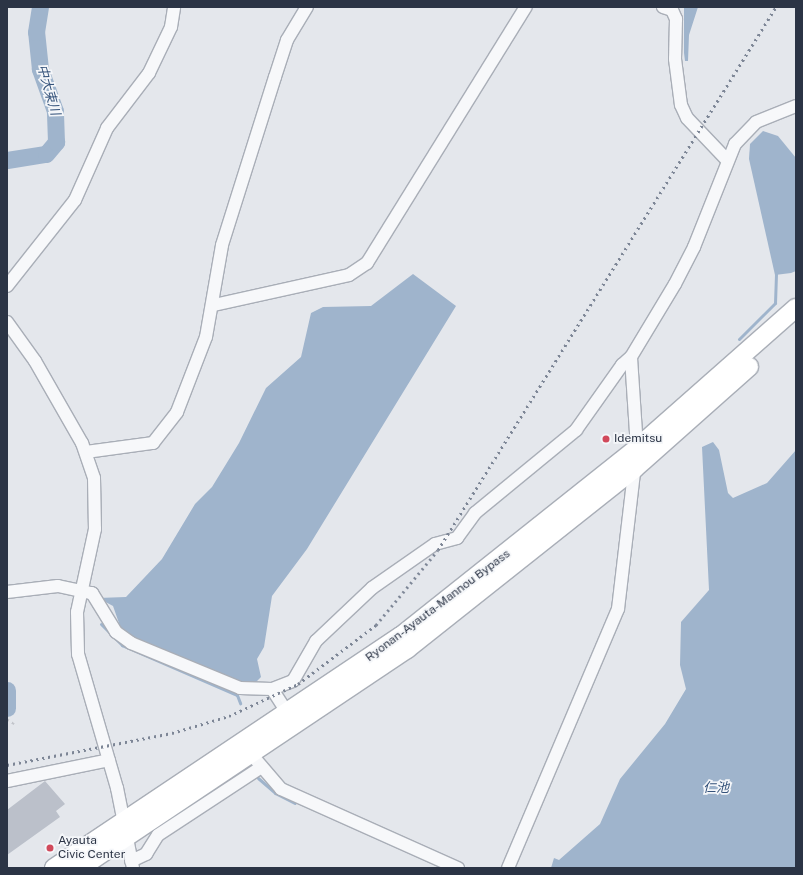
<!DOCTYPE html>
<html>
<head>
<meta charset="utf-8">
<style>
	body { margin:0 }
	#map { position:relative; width:803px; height:875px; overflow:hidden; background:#e4e7ec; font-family:"Public Sans","Noto Sans JP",sans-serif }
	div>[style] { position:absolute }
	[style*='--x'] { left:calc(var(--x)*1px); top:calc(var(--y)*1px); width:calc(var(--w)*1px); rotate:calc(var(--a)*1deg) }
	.water>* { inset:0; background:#9fb4cc }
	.stream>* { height:3px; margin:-1.5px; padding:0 1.5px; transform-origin:1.5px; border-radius:1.5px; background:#9fb4cc }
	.river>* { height:17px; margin:-8.5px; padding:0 8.5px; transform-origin:8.5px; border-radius:8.5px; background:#9fb4cc }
	.building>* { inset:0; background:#bbc0ca }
	.path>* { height:1.5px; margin-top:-0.75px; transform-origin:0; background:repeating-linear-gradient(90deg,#c2c5cb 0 3px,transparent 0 6px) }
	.roads { filter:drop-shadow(1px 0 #a9aeb7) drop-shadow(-1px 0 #a9aeb7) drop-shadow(0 1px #a9aeb7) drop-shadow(0 -1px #a9aeb7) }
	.minor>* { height:12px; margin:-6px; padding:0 6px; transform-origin:6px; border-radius:6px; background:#f7f8fa }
	.highway>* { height:18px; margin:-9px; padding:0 9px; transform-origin:9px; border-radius:9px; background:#fff }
	.rail>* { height:3px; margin-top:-1.5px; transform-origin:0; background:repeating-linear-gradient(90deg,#7d8696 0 2px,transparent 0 6px) }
	.dots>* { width:11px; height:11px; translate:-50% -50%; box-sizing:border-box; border:2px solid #f4f6f9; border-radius:50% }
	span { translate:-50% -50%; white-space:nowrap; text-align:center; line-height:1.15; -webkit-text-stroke:3.5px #f4f6f9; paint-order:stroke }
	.poi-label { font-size:12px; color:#2b3445 }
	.left { translate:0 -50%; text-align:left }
	.street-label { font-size:12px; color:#2b3445 }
	.water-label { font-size:13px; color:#34527a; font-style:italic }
	.frame { position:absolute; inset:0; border:8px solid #2b3445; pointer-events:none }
</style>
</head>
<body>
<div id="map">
	<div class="water">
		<i style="clip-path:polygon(684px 7px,698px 7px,689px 35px,688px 61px,685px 61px,684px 53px)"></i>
		<i style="clip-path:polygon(763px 131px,778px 136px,796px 158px,796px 271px,791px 273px,775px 275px,749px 159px,750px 144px)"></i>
		<i style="clip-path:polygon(413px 274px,456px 306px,307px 549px,272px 596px,264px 647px,257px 659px,261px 677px,254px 684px,233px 681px,129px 635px,120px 626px,113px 606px,98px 598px,126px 597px,162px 559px,195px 504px,212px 487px,239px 443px,266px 388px,301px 357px,311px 313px,323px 307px,371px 306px)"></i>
		<i style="clip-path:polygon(713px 442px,719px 450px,728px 493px,733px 498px,767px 483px,796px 450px,796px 868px,551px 868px,554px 858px,559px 860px,600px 824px,620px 779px,665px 724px,686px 689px,680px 665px,681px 622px,709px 590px,702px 447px)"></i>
	</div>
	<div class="stream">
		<i style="--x:739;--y:339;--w:51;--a:-45"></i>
		<i style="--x:775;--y:303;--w:31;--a:-88"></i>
		<i style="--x:101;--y:624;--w:30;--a:45"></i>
		<i style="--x:122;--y:645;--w:125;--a:23.5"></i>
		<i style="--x:237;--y:695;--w:9;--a:69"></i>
		<i style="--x:7;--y:700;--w:1;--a:0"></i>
		<i style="--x:258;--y:778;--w:23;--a:41"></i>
		<i style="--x:275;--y:793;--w:22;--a:27"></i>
	</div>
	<div class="river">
		<i style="--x:7;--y:160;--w:39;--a:-9"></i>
		<i style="--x:46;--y:154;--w:16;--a:-50"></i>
		<i style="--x:56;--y:142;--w:31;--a:-92"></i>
		<i style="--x:55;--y:111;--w:45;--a:-109.7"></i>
		<i style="--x:40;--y:69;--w:37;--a:-96"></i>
		<i style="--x:36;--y:32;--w:25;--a:-81"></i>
		<i style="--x:7;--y:690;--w:18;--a:90"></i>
	</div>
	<div class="building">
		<i style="clip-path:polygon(45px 781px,65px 804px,56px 811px,60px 817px,7px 855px,7px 810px)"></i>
	</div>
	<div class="path">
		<i style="--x:7;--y:719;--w:9;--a:36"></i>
	</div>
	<div class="roads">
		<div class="minor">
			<i style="--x:663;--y:7;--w:9;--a:18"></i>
			<i style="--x:672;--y:10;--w:10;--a:66"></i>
			<i style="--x:676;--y:19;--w:40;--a:91.4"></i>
			<i style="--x:675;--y:59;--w:46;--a:82.6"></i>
			<i style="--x:681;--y:105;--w:14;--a:65"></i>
			<i style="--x:687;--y:118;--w:58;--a:46.4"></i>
			<i style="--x:7;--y:286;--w:110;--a:-51.7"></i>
			<i style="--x:75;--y:200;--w:79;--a:-66"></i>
			<i style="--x:107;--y:128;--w:69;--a:-52.6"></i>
			<i style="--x:149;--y:73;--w:51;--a:-64.4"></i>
			<i style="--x:171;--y:27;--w:20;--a:-81"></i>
			<i style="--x:214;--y:305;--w:138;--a:-12.5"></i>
			<i style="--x:349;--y:275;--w:22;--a:-34"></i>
			<i style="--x:367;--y:263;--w:301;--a:-58.2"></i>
			<i style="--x:7;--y:322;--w:48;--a:54.3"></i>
			<i style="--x:35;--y:361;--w:95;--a:60.2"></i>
			<i style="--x:82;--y:443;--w:37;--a:71"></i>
			<i style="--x:94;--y:478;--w:51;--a:88.9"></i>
			<i style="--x:95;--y:529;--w:85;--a:102.2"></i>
			<i style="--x:77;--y:612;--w:42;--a:88.6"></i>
			<i style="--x:78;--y:654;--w:140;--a:73.8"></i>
			<i style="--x:117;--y:788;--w:82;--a:78.7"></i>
			<i style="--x:86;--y:452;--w:68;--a:-7.7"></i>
			<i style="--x:153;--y:443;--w:39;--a:-52"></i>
			<i style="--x:177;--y:412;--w:80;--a:-68.9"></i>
			<i style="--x:206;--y:337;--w:93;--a:-80.1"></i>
			<i style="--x:222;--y:245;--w:176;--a:-72.5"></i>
			<i style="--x:275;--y:77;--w:39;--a:-72"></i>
			<i style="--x:287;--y:40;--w:39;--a:-59"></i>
			<i style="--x:7;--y:592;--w:51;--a:-6.7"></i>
			<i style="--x:58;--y:586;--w:35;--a:12"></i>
			<i style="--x:92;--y:593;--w:46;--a:58.4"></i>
			<i style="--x:116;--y:632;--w:19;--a:36"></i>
			<i style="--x:131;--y:643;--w:118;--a:22.4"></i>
			<i style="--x:240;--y:688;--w:32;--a:2"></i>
			<i style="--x:272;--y:689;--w:30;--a:57"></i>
			<i style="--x:272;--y:689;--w:22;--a:-21"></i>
			<i style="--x:293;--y:681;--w:46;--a:-60.1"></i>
			<i style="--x:316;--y:641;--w:77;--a:-43.4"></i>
			<i style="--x:372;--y:588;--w:77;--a:-34.9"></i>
			<i style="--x:435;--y:544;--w:23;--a:-15"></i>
			<i style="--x:457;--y:538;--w:31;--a:-54"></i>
			<i style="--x:475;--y:513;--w:131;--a:-39.4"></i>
			<i style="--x:576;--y:430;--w:80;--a:-54.7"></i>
			<i style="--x:622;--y:365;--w:12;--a:-42"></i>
			<i style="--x:631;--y:357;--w:85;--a:-58.9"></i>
			<i style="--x:675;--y:284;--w:42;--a:-62.8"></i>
			<i style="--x:694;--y:247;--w:111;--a:-68.3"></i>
			<i style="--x:735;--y:144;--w:30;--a:-46"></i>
			<i style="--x:756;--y:122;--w:43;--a:-21.8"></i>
			<i style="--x:251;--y:754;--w:46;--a:49.4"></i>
			<i style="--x:281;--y:789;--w:194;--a:24.1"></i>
			<i style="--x:7;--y:781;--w:104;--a:-11.6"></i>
			<i style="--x:131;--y:861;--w:17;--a:-25"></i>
			<i style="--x:146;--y:854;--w:22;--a:-58"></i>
			<i style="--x:158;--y:835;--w:122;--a:-33.3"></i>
			<i style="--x:508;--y:868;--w:281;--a:-67"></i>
			<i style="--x:618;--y:609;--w:162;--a:-83.3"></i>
			<i style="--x:637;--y:448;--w:91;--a:-93.8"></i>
		</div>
		<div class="highway">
			<i style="--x:54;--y:868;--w:417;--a:-33.8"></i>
			<i style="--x:401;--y:636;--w:302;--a:-38.5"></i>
			<i style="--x:637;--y:448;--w:212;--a:-41.4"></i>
			<i style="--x:80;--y:868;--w:394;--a:-33.8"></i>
			<i style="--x:407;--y:649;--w:290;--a:-38.4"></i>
			<i style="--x:634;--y:469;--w:154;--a:-41.6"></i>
		</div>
	</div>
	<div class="rail">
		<i style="--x:7;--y:765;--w:168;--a:-11"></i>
		<i style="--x:172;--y:733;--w:59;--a:-16.6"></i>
		<i style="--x:229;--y:716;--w:76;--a:-24.9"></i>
		<i style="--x:298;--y:684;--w:98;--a:-37.1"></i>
		<i style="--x:376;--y:625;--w:97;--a:-50.4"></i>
		<i style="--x:438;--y:550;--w:640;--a:-58.1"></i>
	</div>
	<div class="dots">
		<i style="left:606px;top:439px;background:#d1495b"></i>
		<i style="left:50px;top:848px;background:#d1495b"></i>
	</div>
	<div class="poi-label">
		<span class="left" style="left:614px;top:439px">Idemitsu</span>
		<span class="left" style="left:58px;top:848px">Ayauta<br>Civic Center</span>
	</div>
	<div class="street-label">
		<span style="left:438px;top:606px;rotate:-37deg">Ryonan-Ayauta-Mannou Bypass</span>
	</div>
	<div class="water-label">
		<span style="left:48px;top:90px;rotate:74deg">中大束川</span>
		<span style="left:716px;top:788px">仁池</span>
	</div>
	<div class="frame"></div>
</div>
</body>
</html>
